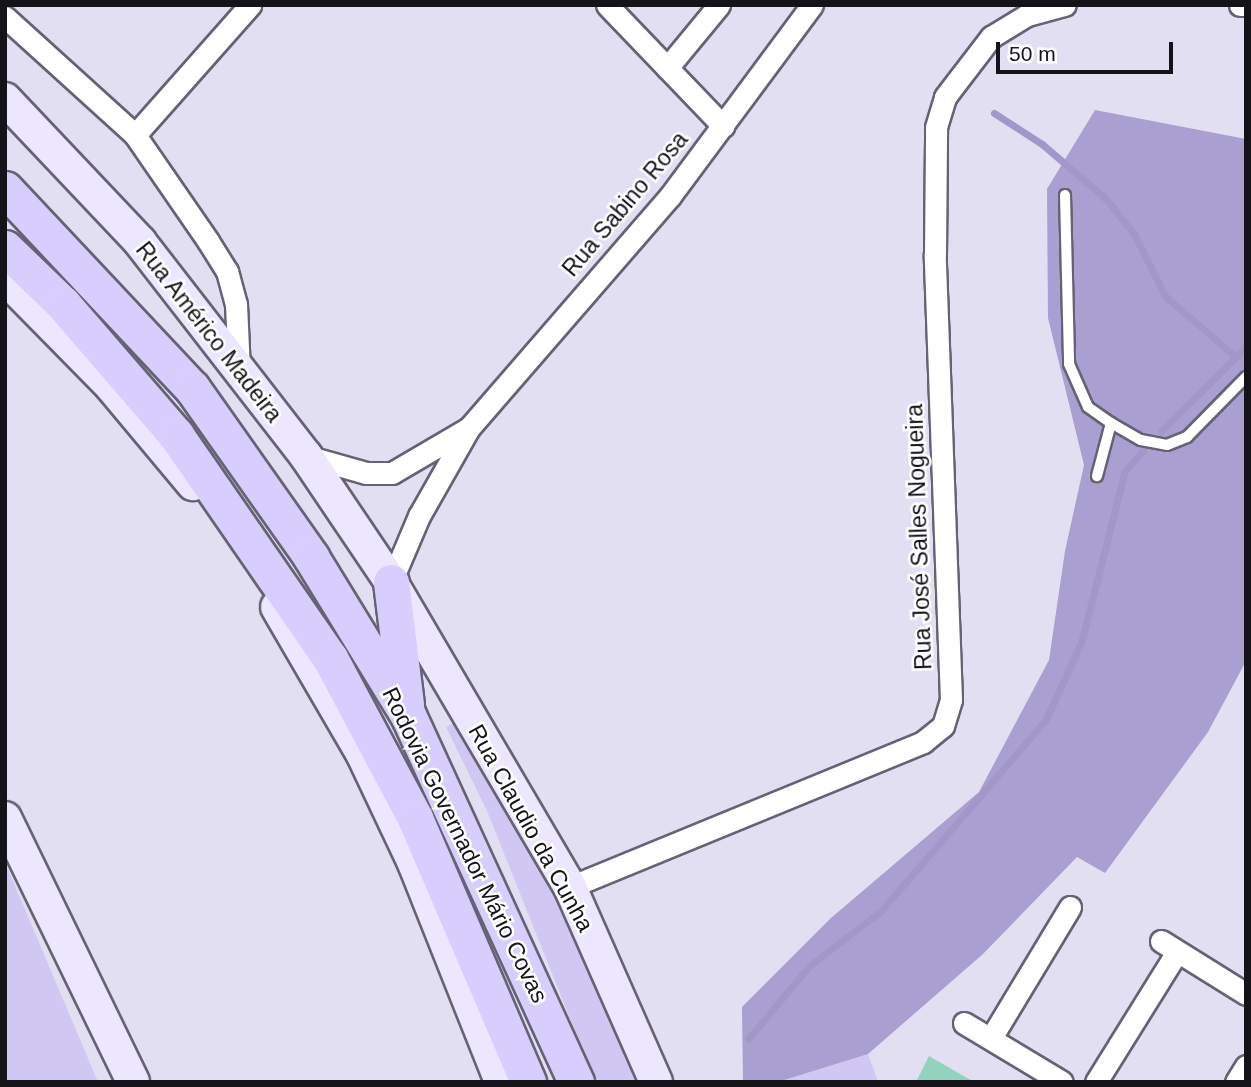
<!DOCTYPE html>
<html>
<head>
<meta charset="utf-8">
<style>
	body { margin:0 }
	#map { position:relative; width:1251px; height:1087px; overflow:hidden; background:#e2dff2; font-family:Arial,sans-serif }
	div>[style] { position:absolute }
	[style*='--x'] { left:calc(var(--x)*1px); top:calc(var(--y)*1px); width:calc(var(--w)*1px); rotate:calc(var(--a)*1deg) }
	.green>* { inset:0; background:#d0c8f2 }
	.forest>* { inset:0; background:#a99fd1 }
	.stream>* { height:7px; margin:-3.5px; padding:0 3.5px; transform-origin:3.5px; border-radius:3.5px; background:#a297c9 }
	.building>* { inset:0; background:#91d3be }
	.roads { filter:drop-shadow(2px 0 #656273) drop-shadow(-2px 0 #656273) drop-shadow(0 2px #656273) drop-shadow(0 -2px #656273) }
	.lane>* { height:10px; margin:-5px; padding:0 5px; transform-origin:5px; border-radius:5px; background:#fff }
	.street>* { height:21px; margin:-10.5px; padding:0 10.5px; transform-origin:10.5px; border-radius:10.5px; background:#fff }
	.secondary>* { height:32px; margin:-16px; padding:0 16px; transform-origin:16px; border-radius:16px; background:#ece6fe }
	.primary>* { height:35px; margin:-17.5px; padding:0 17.5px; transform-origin:17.5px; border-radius:17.5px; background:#d8cefd }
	span { translate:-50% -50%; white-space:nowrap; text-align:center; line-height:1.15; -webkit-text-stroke:5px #fff; paint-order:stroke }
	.street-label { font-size:23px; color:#14131a }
	.frame { position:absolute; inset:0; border:7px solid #14131a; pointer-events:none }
	.scale { position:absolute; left:996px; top:42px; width:177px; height:32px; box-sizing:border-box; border:4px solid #14131a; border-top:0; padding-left:9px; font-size:21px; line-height:24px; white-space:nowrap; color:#14131a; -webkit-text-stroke:5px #fff; paint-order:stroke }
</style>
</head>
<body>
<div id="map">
	<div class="green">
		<i style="clip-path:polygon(461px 719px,522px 821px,645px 1082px,600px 1082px,591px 1071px,487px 811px,446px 727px)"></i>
		<i style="clip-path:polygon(5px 862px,98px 1082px,5px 1082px)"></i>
		<i style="clip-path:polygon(868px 1054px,878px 1082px,778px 1082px)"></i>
	</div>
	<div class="forest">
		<i style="clip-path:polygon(1095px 110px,1246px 139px,1246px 661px,1208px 732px,1105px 873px,1077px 857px,983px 954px,868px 1054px,778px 1082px,743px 1082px,742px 1007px,831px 918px,979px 792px,1049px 660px,1065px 551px,1084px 465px,1048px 318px,1047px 189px)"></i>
	</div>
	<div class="stream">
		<i style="--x:994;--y:113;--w:57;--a:32.9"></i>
		<i style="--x:1042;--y:144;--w:84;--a:40.7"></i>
		<i style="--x:1106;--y:199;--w:45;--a:51.3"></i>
		<i style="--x:1134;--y:234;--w:69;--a:63.4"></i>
		<i style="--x:1165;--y:296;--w:94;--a:40.7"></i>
		<i style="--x:1161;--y:431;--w:120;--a:-44.7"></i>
		<i style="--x:748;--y:1039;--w:95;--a:-50.1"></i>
		<i style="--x:809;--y:966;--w:91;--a:-37.4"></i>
		<i style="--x:881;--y:911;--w:253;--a:-49.3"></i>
		<i style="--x:1046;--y:719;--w:84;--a:-65.3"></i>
		<i style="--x:1081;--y:643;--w:178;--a:-75.7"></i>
		<i style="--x:1125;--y:471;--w:28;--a:-49"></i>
	</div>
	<div class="building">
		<i style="clip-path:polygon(929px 1056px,974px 1082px,916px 1082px)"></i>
	</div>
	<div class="roads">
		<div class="lane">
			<i style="--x:1065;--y:195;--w:169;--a:88.6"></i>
			<i style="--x:1069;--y:364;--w:47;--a:66.2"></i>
			<i style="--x:1088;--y:407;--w:28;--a:35"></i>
			<i style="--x:1111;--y:423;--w:55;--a:104.8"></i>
			<i style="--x:1111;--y:423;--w:34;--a:30"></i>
			<i style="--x:1141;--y:440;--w:26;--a:11"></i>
			<i style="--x:1167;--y:445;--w:22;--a:-22"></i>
			<i style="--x:1187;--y:437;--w:84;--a:-45.5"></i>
		</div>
		<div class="street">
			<i style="--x:607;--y:5;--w:168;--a:46.2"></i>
			<i style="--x:1240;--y:5;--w:6;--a:0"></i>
			<i style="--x:5;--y:17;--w:176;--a:42.2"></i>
			<i style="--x:135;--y:135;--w:129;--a:55.4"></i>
			<i style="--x:208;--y:241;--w:36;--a:58"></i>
			<i style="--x:227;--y:271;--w:34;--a:75"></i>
			<i style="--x:236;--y:304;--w:66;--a:87.4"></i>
			<i style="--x:667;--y:68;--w:82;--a:-50.5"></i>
			<i style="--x:135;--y:135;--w:174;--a:-48.5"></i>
			<i style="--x:306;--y:456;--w:62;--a:15.8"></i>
			<i style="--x:366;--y:473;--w:26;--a:0"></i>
			<i style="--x:392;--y:473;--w:87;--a:-30.4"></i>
			<i style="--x:391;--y:582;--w:72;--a:-67"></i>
			<i style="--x:419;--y:516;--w:101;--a:-60.4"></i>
			<i style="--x:469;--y:428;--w:307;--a:-49.1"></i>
			<i style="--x:670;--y:196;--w:238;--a:-53.4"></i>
			<i style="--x:570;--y:887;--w:382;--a:-22.3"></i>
			<i style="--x:923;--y:742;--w:26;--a:-39"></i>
			<i style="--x:943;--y:726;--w:27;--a:-73"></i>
			<i style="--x:951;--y:700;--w:446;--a:-92.1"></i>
			<i style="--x:935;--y:254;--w:127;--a:-89.5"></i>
			<i style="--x:936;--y:127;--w:31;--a:-73"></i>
			<i style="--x:945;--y:97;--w:76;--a:-52.5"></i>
			<i style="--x:991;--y:37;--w:42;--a:-31.4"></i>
			<i style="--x:1027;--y:15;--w:39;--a:-15"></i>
			<i style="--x:1161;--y:941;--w:100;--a:31.9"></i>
			<i style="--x:964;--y:1023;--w:114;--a:31"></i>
			<i style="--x:991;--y:1038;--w:153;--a:-58.9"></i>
			<i style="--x:1096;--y:1082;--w:153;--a:-58.1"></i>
			<i style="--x:1236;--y:1082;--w:19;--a:-58"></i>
		</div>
		<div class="secondary">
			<i style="--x:5;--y:99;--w:197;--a:46.6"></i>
			<i style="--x:140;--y:242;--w:271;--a:52.2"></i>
			<i style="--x:306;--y:456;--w:152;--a:56"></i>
			<i style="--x:391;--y:582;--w:354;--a:59.6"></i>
			<i style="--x:570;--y:887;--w:213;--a:66.2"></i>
			<i style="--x:5;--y:278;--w:151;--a:45.5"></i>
			<i style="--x:111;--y:386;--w:128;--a:50.1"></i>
			<i style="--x:277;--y:607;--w:169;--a:59.8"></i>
			<i style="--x:362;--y:753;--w:122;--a:64.7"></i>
			<i style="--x:414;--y:863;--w:236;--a:68.3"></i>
			<i style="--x:5;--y:818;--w:293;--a:64.1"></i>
		</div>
		<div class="primary">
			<i style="--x:5;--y:189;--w:273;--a:46.8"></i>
			<i style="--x:192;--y:388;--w:207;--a:54.8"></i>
			<i style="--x:311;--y:557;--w:185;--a:58.5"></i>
			<i style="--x:408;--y:715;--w:404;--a:65.4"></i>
			<i style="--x:5;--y:248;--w:81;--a:44"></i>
			<i style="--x:63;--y:304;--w:173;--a:49.2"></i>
			<i style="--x:176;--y:435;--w:271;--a:55.4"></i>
			<i style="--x:330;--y:658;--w:181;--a:62"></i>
			<i style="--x:415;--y:818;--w:287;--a:66.8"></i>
			<i style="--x:391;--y:582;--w:124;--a:83"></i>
		</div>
	</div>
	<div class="street-label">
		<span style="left:625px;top:204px;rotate:-50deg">Rua Sabino Rosa</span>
		<span style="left:209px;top:332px;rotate:52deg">Rua Américo Madeira</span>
		<span style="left:919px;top:537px;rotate:-92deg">Rua José Salles Nogueira</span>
		<span style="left:531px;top:828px;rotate:61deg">Rua Claudio da Cunha</span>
		<span style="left:465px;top:845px;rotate:64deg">Rodovia Governador Mário Covas</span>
	</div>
	<div class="frame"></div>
	<div class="scale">50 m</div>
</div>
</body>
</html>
